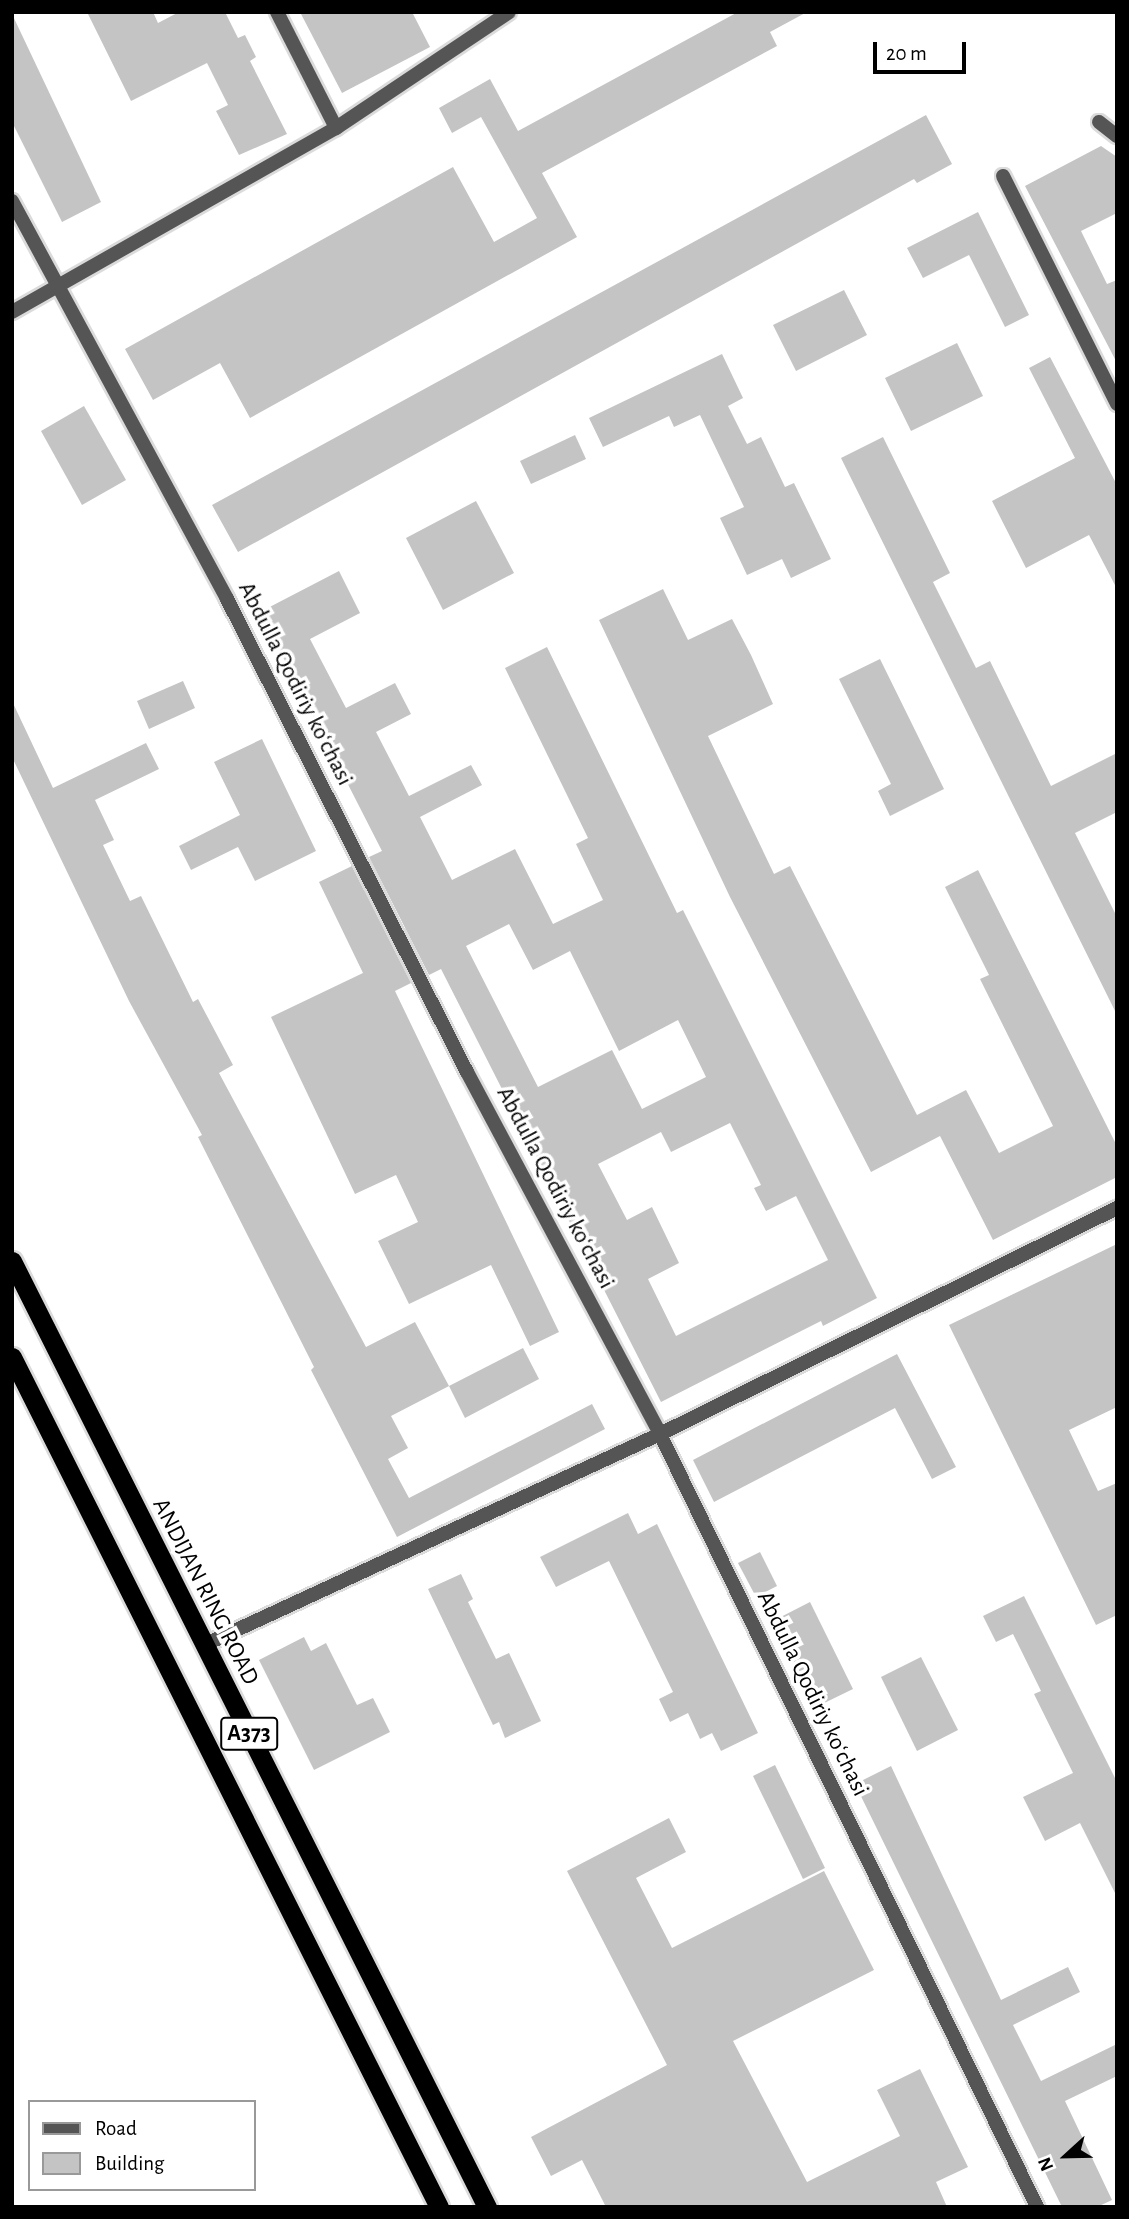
<!DOCTYPE html>
<html>
<head>
<meta charset="utf-8">
<style>
	body { margin:0 }
	#map { position:relative; width:1129px; height:2219px; overflow:hidden; background:#fff; font-family:"Alegreya Sans",sans-serif }
	div>[style] { position:absolute }
	[style*='--x'] { left:calc(var(--x)*1px); top:calc(var(--y)*1px); width:calc(var(--w)*1px); rotate:calc(var(--a)*1deg) }
	.building>* { inset:0; background:#c4c4c4 }
	.roads { filter:drop-shadow(2px 0 #dbdbdb) drop-shadow(-2px 0 #dbdbdb) drop-shadow(0 2px #dbdbdb) drop-shadow(0 -2px #dbdbdb) }
	.minor>* { height:14px; margin:-7px; padding:0 7px; transform-origin:7px; border-radius:7px; background:#555 }
	.trunk>* { height:19px; margin:-9.5px; padding:0 9.5px; transform-origin:9.5px; border-radius:9.5px; background:#000 }
	span { translate:-50% -50%; white-space:nowrap; text-align:center; line-height:1.15; -webkit-text-stroke:7px #fff; paint-order:stroke }
	.shield-label span { padding:2px 5px; background:#fff; border:2px solid; border-radius:5px; -webkit-text-stroke-width:0 }
	.shield-label { font-size:23px; color:#000; font-weight:700 }
	.street-label { font-size:24px; color:#000 }
	.frame { position:absolute; inset:0; border:14px solid #000; pointer-events:none }
	.legend { position:absolute; left:28px; top:2100px; width:228px; height:91px; box-sizing:border-box; background:#fff; border:2px solid #999; margin:0; padding:9px 12px; list-style:none; font-size:21px; color:#000 }
	.legend li { display:flex; align-items:center; gap:14px; height:35px }
	.legend b { width:35px; border:2px solid #999 }
	.north { position:absolute; left:1031px; top:2121px; width:70px; height:70px; -webkit-text-stroke:5px #fff; paint-order:stroke; rotate:248deg; font-size:19px; font-weight:700; line-height:28px; text-align:center; color:#000 }
	.north::after { content:''; display:block; margin:auto; width:24px; height:32px; background:#000; clip-path:polygon(50% 0,100% 100%,50% 72%,0 100%) }
	.scale { position:absolute; left:873px; top:42px; width:93px; height:32px; box-sizing:border-box; border:4px solid #000; border-top:0; padding-left:9px; font-size:21px; line-height:24px; white-space:nowrap; color:#000; -webkit-text-stroke:5px #fff; paint-order:stroke }
</style>
</head>
<body>
<div id="map">
	<div class="building">
		<i style="clip-path:polygon(87px 12px,153px 12px,158px 23px,179px 12px,225px 12px,238px 38px,245px 35px,256px 57px,250px 61px,287px 134px,239px 155px,216px 111px,228px 105px,207px 63px,131px 101px)"></i>
		<i style="clip-path:polygon(300px 12px,412px 12px,430px 47px,342px 93px)"></i>
		<i style="clip-path:polygon(738px 12px,807px 12px,770px 32px,777px 46px,542px 173px,577px 237px,250px 418px,220px 363px,153px 400px,125px 349px,453px 167px,494px 242px,537px 218px,481px 117px,452px 133px,439px 108px,490px 79px,518px 131px)"></i>
		<i style="clip-path:polygon(12px 14px,101px 202px,62px 222px,12px 122px)"></i>
		<i style="clip-path:polygon(926px 115px,952px 164px,917px 183px,914px 179px,238px 552px,212px 505px)"></i>
		<i style="clip-path:polygon(1101px 146px,1117px 157px,1117px 213px,1081px 231px,1107px 284px,1117px 280px,1117px 363px,1025px 186px)"></i>
		<i style="clip-path:polygon(978px 212px,1029px 315px,1005px 327px,969px 255px,923px 278px,907px 248px)"></i>
		<i style="clip-path:polygon(844px 290px,867px 335px,796px 371px,773px 325px)"></i>
		<i style="clip-path:polygon(957px 343px,983px 396px,911px 431px,885px 378px)"></i>
		<i style="clip-path:polygon(722px 354px,743px 398px,728px 406px,747px 444px,761px 437px,785px 487px,794px 483px,831px 559px,791px 578px,782px 559px,747px 575px,720px 518px,744px 507px,700px 415px,674px 427px,669px 416px,603px 447px,589px 418px)"></i>
		<i style="clip-path:polygon(1050px 357px,1117px 485px,1117px 589px,1089px 535px,1026px 568px,992px 501px,1075px 458px,1029px 368px)"></i>
		<i style="clip-path:polygon(84px 406px,126px 480px,82px 505px,41px 431px)"></i>
		<i style="clip-path:polygon(575px 435px,586px 459px,531px 484px,520px 461px)"></i>
		<i style="clip-path:polygon(883px 437px,950px 573px,933px 582px,976px 668px,990px 661px,1051px 786px,1117px 753px,1117px 812px,1075px 833px,1117px 917px,1117px 1015px,841px 458px)"></i>
		<i style="clip-path:polygon(476px 501px,514px 573px,443px 610px,406px 538px)"></i>
		<i style="clip-path:polygon(evenodd,339px 571px,360px 613px,310px 639px,346px 708px,395px 683px,411px 714px,376px 732px,409px 796px,471px 765px,482px 785px,420px 817px,452px 880px,515px 849px,553px 924px,603px 900px,576px 844px,588px 838px,505px 668px,547px 647px,677px 913px,683px 910px,877px 1298px,823px 1326px,821px 1321px,661px 1402px,441px 969px,429px 975px,369px 857px,382px 851px,260px 612px,339px 571px,509px 924px,533px 970px,570px 951px,619px 1051px,678px 1020px,706px 1077px,642px 1109px,612px 1050px,538px 1087px,466px 946px,509px 924px,339px 571px,730px 1123px,761px 1185px,754px 1188px,766px 1211px,796px 1196px,828px 1260px,676px 1336px,648px 1279px,679px 1263px,652px 1207px,627px 1220px,598px 1164px,661px 1132px,671px 1152px,730px 1123px)"></i>
		<i style="clip-path:polygon(663px 589px,688px 640px,732px 619px,751px 655px,773px 704px,708px 736px,774px 874px,790px 866px,917px 1115px,966px 1090px,999px 1153px,1053px 1126px,980px 979px,989px 975px,945px 887px,978px 870px,1117px 1146px,1117px 1177px,993px 1240px,940px 1136px,871px 1172px,730px 897px,599px 620px)"></i>
		<i style="clip-path:polygon(880px 659px,944px 789px,890px 816px,878px 791px,891px 784px,839px 679px)"></i>
		<i style="clip-path:polygon(183px 681px,195px 708px,149px 729px,137px 701px)"></i>
		<i style="clip-path:polygon(12px 701px,53px 788px,146px 743px,159px 769px,95px 800px,114px 840px,103px 845px,130px 901px,141px 896px,193px 1002px,198px 999px,233px 1065px,219px 1073px,366px 1347px,415px 1322px,449px 1386px,391px 1416px,408px 1448px,388px 1459px,409px 1498px,592px 1404px,605px 1429px,397px 1537px,311px 1370px,314px 1367px,198px 1137px,202px 1135px,129px 1001px,12px 757px)"></i>
		<i style="clip-path:polygon(262px 739px,316px 851px,255px 881px,238px 847px,191px 870px,179px 846px,240px 815px,214px 762px)"></i>
		<i style="clip-path:polygon(352px 866px,411px 983px,395px 991px,559px 1332px,530px 1346px,491px 1265px,409px 1304px,378px 1241px,418px 1222px,396px 1175px,355px 1194px,271px 1017px,363px 973px,319px 882px)"></i>
		<i style="clip-path:polygon(1117px 1244px,1117px 1407px,1069px 1430px,1098px 1491px,1117px 1483px,1117px 1615px,1096px 1625px,949px 1325px)"></i>
		<i style="clip-path:polygon(523px 1348px,539px 1379px,465px 1418px,449px 1386px)"></i>
		<i style="clip-path:polygon(897px 1354px,956px 1467px,932px 1479px,895px 1408px,714px 1502px,693px 1460px)"></i>
		<i style="clip-path:polygon(628px 1513px,638px 1534px,657px 1524px,758px 1733px,721px 1751px,712px 1733px,700px 1739px,688px 1713px,670px 1722px,659px 1699px,673px 1692px,609px 1561px,556px 1587px,540px 1557px)"></i>
		<i style="clip-path:polygon(760px 1552px,777px 1586px,756px 1597px,738px 1563px)"></i>
		<i style="clip-path:polygon(461px 1574px,473px 1599px,468px 1602px,496px 1659px,509px 1653px,541px 1721px,505px 1738px,499px 1722px,493px 1725px,428px 1589px)"></i>
		<i style="clip-path:polygon(1024px 1596px,1117px 1782px,1117px 1897px,1080px 1823px,1045px 1841px,1023px 1797px,1073px 1773px,1034px 1694px,1041px 1691px,1013px 1634px,996px 1642px,983px 1616px)"></i>
		<i style="clip-path:polygon(810px 1602px,853px 1689px,814px 1708px,771px 1622px)"></i>
		<i style="clip-path:polygon(304px 1637px,311px 1651px,326px 1643px,357px 1705px,373px 1698px,390px 1732px,314px 1770px,259px 1660px)"></i>
		<i style="clip-path:polygon(921px 1657px,958px 1730px,917px 1751px,881px 1677px)"></i>
		<i style="clip-path:polygon(775px 1765px,825px 1868px,803px 1879px,753px 1776px)"></i>
		<i style="clip-path:polygon(891px 1766px,1001px 2000px,1068px 1967px,1080px 1992px,1013px 2025px,1041px 2081px,1117px 2044px,1117px 2076px,1065px 2101px,1112px 2200px,1097px 2207px,1062px 2207px,855px 1784px)"></i>
		<i style="clip-path:polygon(669px 1818px,686px 1852px,636px 1878px,672px 1948px,824px 1871px,874px 1970px,733px 2041px,807px 2182px,900px 2136px,877px 2090px,920px 2069px,968px 2167px,936px 2182px,947px 2207px,606px 2207px,582px 2160px,551px 2176px,531px 2137px,667px 2065px,567px 1871px)"></i>
	</div>
	<div class="roads">
		<div class="minor">
			<i style="--x:277;--y:12;--w:130;--a:63"></i>
			<i style="--x:1099;--y:122;--w:23;--a:38"></i>
			<i style="--x:1003;--y:176;--w:255;--a:63.4"></i>
			<i style="--x:12;--y:201;--w:452;--a:61.6"></i>
			<i style="--x:227;--y:599;--w:530;--a:63.1"></i>
			<i style="--x:467;--y:1072;--w:410;--a:61.9"></i>
			<i style="--x:660;--y:1434;--w:860;--a:64"></i>
			<i style="--x:12;--y:312;--w:373;--a:-29.6"></i>
			<i style="--x:336;--y:128;--w:208;--a:-33.8"></i>
			<i style="--x:204;--y:1645;--w:502;--a:-24.83"></i>
			<i style="--x:660;--y:1434;--w:510;--a:-26.31"></i>
		</div>
		<div class="trunk">
			<i style="--x:12;--y:1261;--w:1059;--a:63.34"></i>
			<i style="--x:12;--y:1357;--w:951;--a:63.33"></i>
		</div>
	</div>
	<div class="shield-label">
		<span style="left:249px;top:1734px">A373</span>
	</div>
	<div class="street-label">
		<span style="left:295px;top:684px;rotate:63deg">Abdulla Qodiriy koʻchasi</span>
		<span style="left:555px;top:1188px;rotate:62deg">Abdulla Qodiriy koʻchasi</span>
		<span style="left:205px;top:1592px;rotate:63deg">ANDIJAN RING ROAD</span>
		<span style="left:812px;top:1694px;rotate:64deg">Abdulla Qodiriy koʻchasi</span>
	</div>
	<div class="frame"></div>
	<ul class="legend">
	<li><b style="height:9px;background:#555"></b>Road</li>
	<li><b style="height:19px;background:#c4c4c4"></b>Building</li>
	</ul>
	<div class="north">N</div>
	<div class="scale">20 m</div>
</div>
</body>
</html>
